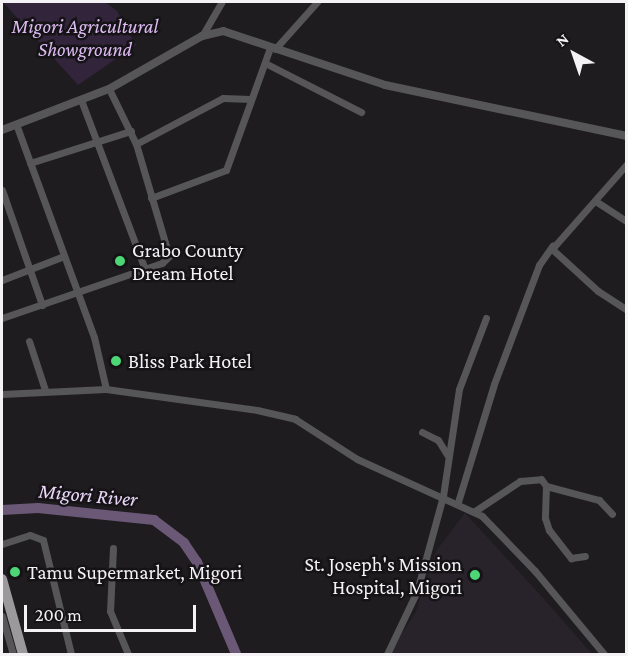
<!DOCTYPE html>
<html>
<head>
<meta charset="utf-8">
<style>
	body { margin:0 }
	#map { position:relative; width:628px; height:656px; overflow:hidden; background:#1e1c1f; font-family:"Crimson Pro",serif }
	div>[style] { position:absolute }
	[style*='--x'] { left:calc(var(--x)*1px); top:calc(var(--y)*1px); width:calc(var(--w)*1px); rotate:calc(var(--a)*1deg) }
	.built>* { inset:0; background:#28232b }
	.green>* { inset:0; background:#32253b }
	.river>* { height:10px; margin:-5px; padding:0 5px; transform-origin:5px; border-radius:5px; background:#6b5877 }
	.minor>* { height:7px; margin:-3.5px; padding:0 3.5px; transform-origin:3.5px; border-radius:3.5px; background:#565557 }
	.tertiary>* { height:8px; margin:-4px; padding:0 4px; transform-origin:4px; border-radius:4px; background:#565557 }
	.trunk>* { height:10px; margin:-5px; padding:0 5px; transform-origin:5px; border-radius:5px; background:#9c999c }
	.dots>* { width:16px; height:16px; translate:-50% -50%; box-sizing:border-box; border:3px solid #151316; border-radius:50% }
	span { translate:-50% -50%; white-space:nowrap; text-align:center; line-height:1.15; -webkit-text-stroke:5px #151316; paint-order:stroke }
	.park-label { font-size:20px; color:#dcbbf2; font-style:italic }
	.poi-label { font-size:20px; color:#f4f2f5 }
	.left { translate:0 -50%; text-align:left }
	.right { translate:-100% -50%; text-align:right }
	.water-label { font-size:21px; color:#ebd7f9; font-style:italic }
	.frame { position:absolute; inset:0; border:3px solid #f4f2f5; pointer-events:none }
	.north { position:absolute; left:544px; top:24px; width:60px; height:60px; -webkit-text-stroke:4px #151316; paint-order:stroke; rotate:320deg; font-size:16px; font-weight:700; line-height:24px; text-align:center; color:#f4f2f5 }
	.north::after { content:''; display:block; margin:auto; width:21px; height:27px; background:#f4f2f5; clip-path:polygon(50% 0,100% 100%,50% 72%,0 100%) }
	.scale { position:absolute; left:24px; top:605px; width:172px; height:27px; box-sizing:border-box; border:3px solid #f4f2f5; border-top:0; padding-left:8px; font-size:18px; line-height:21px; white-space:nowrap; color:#f4f2f5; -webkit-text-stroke:4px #151316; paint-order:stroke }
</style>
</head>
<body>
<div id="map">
	<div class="built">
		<i style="clip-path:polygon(465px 513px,543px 598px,592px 654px,387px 654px,415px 614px,436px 551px)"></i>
	</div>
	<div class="green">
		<i style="clip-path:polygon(3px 2px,105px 2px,117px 11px,136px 45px,78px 85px)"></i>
	</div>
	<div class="river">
		<i style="--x:2;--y:510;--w:36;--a:-3"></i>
		<i style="--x:38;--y:508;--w:117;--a:5.9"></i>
		<i style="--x:154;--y:520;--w:38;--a:37"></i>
		<i style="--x:184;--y:543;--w:23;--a:56"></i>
		<i style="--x:197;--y:562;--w:100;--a:67"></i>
	</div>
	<div class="minor">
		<i style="--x:202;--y:36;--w:39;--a:-60"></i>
		<i style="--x:275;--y:49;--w:63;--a:-48.2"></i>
		<i style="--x:265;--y:63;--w:108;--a:27"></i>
		<i style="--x:81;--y:100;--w:181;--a:69.3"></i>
		<i style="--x:16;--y:124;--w:227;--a:69.9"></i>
		<i style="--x:94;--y:337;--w:53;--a:77"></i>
		<i style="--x:136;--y:144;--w:98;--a:-27.9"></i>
		<i style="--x:223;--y:98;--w:28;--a:2"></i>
		<i style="--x:30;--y:163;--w:106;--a:-17.6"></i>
		<i style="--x:626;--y:165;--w:112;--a:131.4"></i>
		<i style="--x:552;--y:249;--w:62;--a:42.4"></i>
		<i style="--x:598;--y:291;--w:33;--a:33"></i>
		<i style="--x:2;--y:190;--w:122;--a:70.8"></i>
		<i style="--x:151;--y:198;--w:80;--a:-20.5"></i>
		<i style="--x:226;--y:170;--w:130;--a:-70.2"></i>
		<i style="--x:597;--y:202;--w:35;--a:33"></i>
		<i style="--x:2;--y:280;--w:66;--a:-21.2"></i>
		<i style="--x:2;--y:318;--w:169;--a:-19"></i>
		<i style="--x:162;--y:263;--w:10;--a:-45"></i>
		<i style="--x:169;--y:256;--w:117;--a:-106.4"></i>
		<i style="--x:136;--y:144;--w:61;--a:-116.1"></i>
		<i style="--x:29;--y:341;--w:52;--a:71.9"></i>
		<i style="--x:2;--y:394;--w:104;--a:-2.8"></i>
		<i style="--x:106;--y:389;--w:152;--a:7.9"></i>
		<i style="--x:257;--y:410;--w:39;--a:13"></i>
		<i style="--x:295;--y:419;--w:74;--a:32.8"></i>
		<i style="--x:357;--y:459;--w:137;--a:24.5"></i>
		<i style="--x:482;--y:516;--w:76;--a:46.1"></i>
		<i style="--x:535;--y:571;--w:108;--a:50.3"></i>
		<i style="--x:422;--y:432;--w:18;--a:27"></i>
		<i style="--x:438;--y:440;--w:19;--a:58"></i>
		<i style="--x:546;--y:486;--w:55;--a:14.8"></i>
		<i style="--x:599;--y:500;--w:19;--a:47"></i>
		<i style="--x:458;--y:502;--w:123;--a:-73"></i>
		<i style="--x:494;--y:384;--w:127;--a:-69.3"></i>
		<i style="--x:539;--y:265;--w:24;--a:-55"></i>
		<i style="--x:475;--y:511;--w:54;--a:-33.7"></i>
		<i style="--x:520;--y:481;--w:21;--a:-5"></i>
		<i style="--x:541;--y:479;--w:9;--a:54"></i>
		<i style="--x:546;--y:486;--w:32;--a:92"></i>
		<i style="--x:545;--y:518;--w:13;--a:72"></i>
		<i style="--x:549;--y:530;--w:36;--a:52"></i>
		<i style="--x:571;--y:558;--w:14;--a:-8"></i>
		<i style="--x:2;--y:544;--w:29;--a:-18"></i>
		<i style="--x:30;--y:535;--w:14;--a:21"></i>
		<i style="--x:43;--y:540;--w:117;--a:76.2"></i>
		<i style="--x:113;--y:548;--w:63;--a:92.7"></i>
		<i style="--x:110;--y:611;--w:47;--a:67.3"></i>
		<i style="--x:2;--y:616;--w:40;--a:74"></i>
		<i style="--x:387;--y:654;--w:70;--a:-64.5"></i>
		<i style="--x:417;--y:591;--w:98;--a:-74.7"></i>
		<i style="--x:443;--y:496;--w:108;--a:-81.5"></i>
		<i style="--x:459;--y:389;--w:76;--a:-69.2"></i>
	</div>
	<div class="tertiary">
		<i style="--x:2;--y:130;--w:115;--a:-21"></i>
		<i style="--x:109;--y:89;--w:107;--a:-29.7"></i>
		<i style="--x:202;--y:36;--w:22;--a:-13"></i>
		<i style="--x:223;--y:31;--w:171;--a:18.4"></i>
		<i style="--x:385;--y:85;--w:246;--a:11.9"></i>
	</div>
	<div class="trunk">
		<i style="--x:2;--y:579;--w:78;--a:74.4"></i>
	</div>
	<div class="dots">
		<i style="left:120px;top:261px;background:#4cd676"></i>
		<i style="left:116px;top:361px;background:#4cd676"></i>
		<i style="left:15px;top:572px;background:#4cd676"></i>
		<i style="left:475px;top:575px;background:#4cd676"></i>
	</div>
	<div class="park-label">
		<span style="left:85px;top:38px">Migori Agricultural<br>Showground</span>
	</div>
	<div class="poi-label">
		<span class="left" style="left:132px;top:262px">Grabo County<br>Dream Hotel</span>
		<span class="left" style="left:128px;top:361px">Bliss Park Hotel</span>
		<span class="right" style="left:462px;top:576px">St. Joseph's Mission<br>Hospital, Migori</span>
		<span class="left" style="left:27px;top:572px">Tamu Supermarket, Migori</span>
	</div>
	<div class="water-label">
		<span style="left:88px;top:495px;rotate:5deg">Migori River</span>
	</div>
	<div class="frame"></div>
	<div class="north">N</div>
	<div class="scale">200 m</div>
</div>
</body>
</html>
